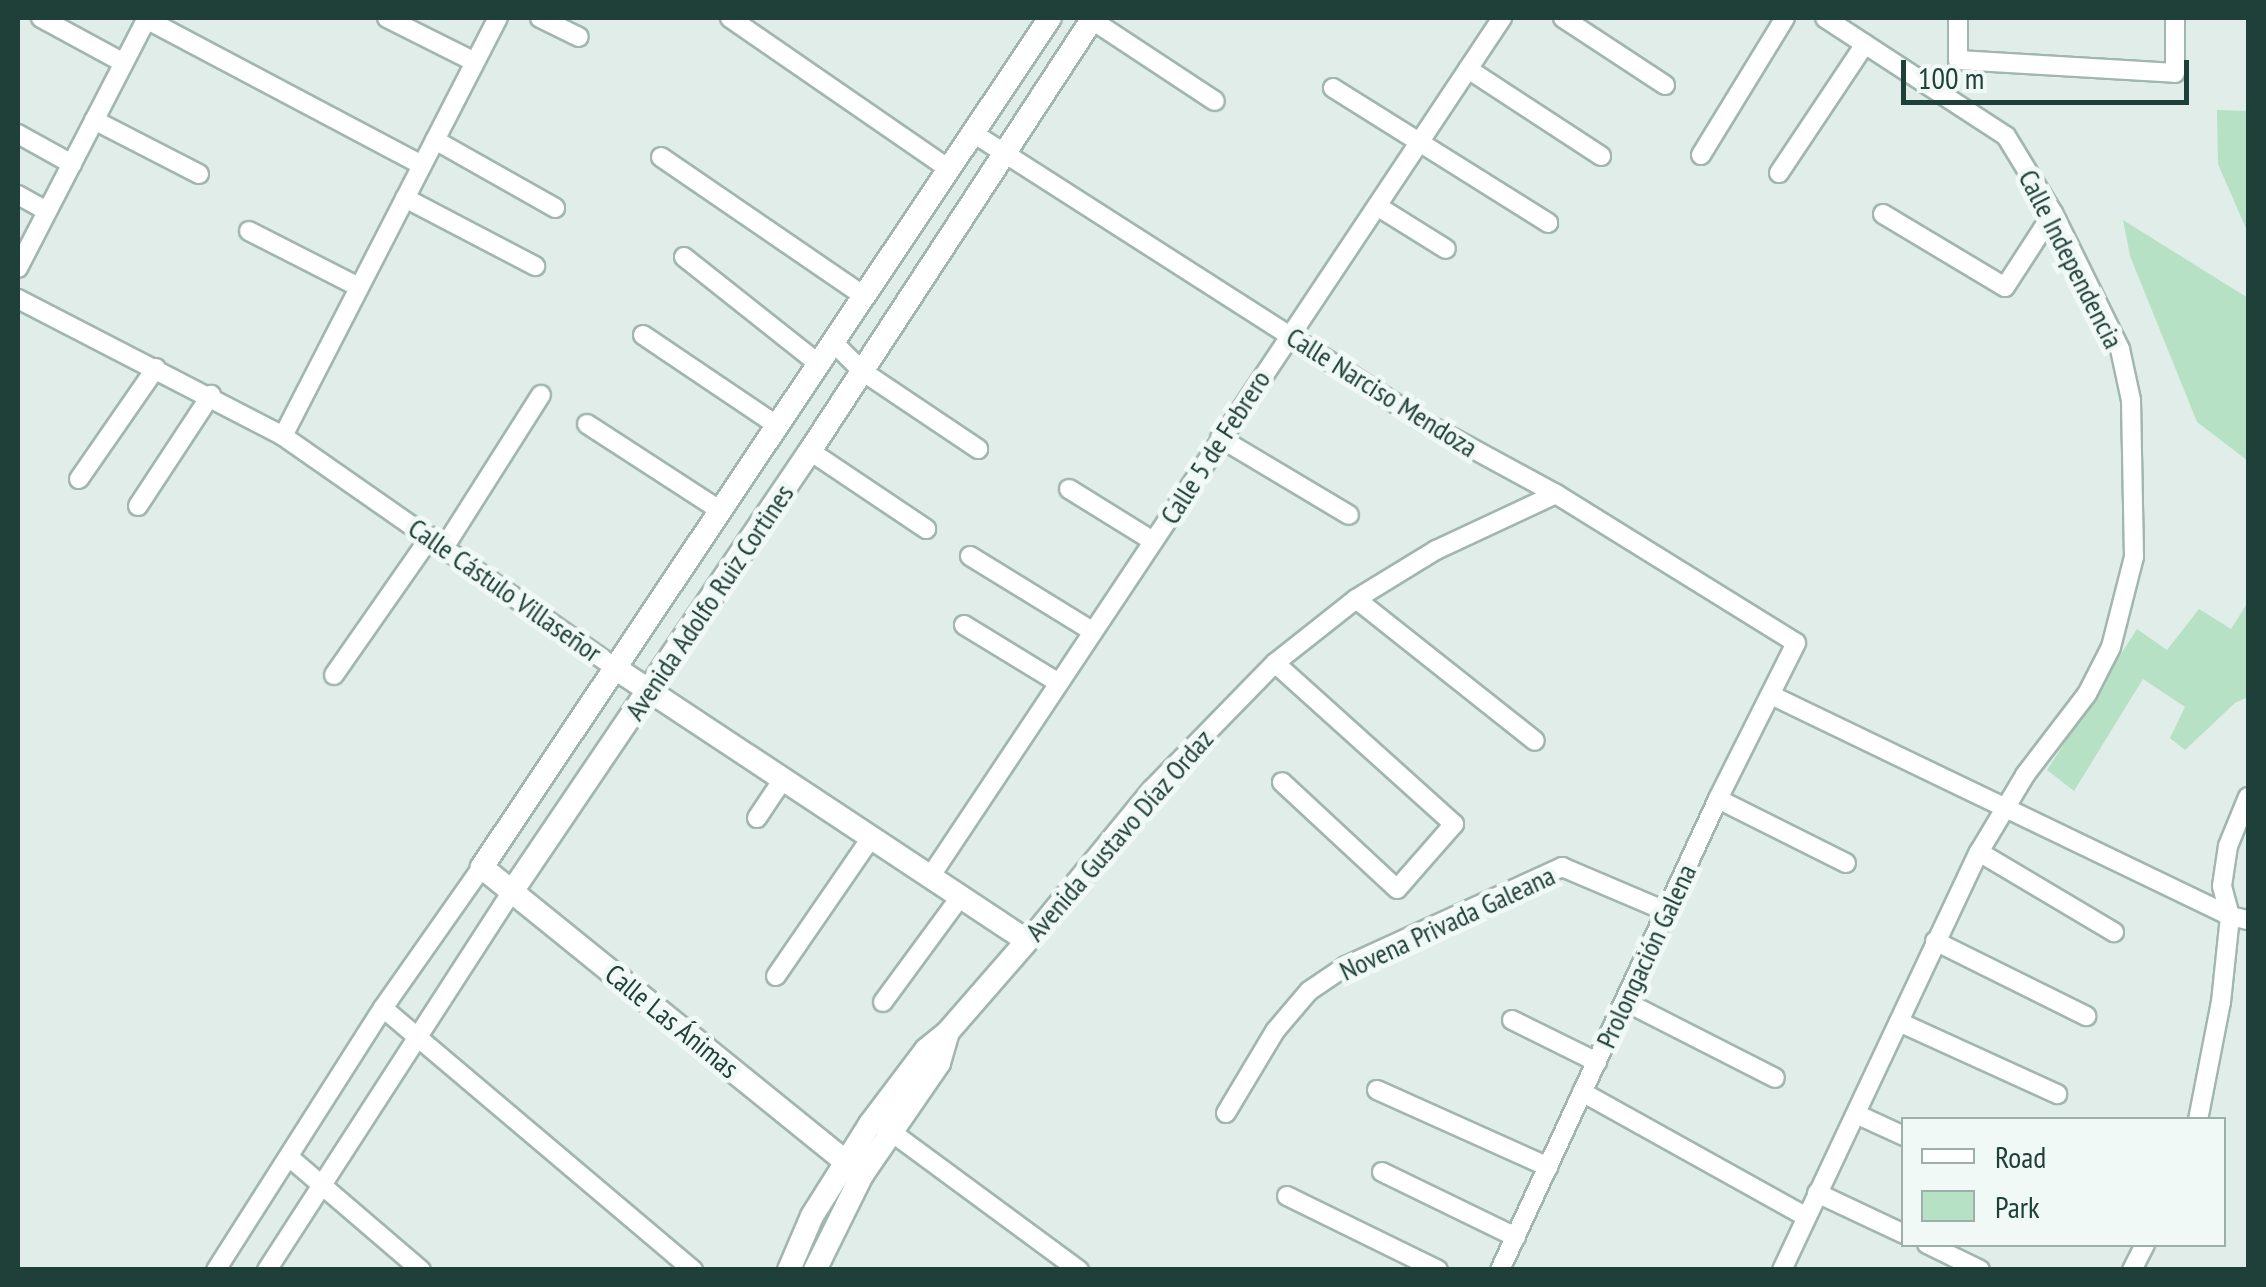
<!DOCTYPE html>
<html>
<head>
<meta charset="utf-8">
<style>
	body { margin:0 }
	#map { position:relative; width:2266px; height:1287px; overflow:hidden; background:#e0ede8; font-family:"PT Sans Narrow",sans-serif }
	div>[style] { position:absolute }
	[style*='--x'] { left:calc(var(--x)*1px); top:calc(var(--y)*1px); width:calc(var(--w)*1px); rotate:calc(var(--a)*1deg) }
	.green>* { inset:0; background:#b7e1c5 }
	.roads { filter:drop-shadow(2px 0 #a2b6b0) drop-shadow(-2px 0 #a2b6b0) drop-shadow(0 2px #a2b6b0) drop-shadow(0 -2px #a2b6b0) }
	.street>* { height:18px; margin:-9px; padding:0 9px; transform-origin:9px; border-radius:9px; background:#fff }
	.secondary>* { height:22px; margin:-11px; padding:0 11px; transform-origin:11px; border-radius:11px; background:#fff }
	span { translate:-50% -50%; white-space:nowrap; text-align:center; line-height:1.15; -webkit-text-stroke:10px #f1f9f6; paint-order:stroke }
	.street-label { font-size:28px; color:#1f4039 }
	.frame { position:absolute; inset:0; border:20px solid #1f4039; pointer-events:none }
	.legend { position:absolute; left:1901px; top:1117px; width:325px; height:130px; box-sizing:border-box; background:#f1f9f6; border:2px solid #9dafaa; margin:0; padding:12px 18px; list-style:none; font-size:30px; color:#1f4039 }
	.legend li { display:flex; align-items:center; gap:20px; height:50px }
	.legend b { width:50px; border:2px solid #9dafaa }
	.scale { position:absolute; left:1901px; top:60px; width:288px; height:45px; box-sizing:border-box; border:5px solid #1f4039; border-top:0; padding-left:12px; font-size:30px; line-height:35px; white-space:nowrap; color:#1f4039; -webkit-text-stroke:8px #f1f9f6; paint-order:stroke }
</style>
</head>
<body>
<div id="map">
	<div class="green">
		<i style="clip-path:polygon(2217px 110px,2248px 111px,2248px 233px,2218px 164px)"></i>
		<i style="clip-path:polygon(2123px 220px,2248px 298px,2248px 461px,2197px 422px,2130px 256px)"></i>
		<i style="clip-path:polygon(2248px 602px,2248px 697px,2235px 703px,2185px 750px,2170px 738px,2185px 707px,2143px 679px,2074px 791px,2047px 770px,2137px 629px,2167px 650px,2199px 609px,2231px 629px)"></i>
	</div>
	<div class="roads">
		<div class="street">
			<i style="--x:41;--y:18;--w:94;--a:28.5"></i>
			<i style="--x:387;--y:18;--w:98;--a:26.6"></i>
			<i style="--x:540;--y:18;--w:43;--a:26"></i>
			<i style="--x:730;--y:18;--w:266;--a:34.6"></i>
			<i style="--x:1563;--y:18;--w:122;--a:33.3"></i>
			<i style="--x:1958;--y:18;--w:42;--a:90"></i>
			<i style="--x:1958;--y:60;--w:217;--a:3.4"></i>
			<i style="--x:2175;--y:73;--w:55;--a:-90"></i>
			<i style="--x:146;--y:19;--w:312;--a:27.9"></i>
			<i style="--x:1092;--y:20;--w:147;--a:33.4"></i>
			<i style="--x:1468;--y:69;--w:159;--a:33.2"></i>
			<i style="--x:1333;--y:88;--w:254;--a:32.1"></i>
			<i style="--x:94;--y:120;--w:118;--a:27.2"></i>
			<i style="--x:973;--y:133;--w:541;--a:32.63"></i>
			<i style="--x:1429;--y:425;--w:145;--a:28.5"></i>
			<i style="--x:1556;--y:494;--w:282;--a:31.8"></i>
			<i style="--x:1796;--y:643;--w:174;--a:116.6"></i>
			<i style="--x:1718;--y:799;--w:519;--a:114.84"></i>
			<i style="--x:18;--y:134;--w:62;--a:29.1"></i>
			<i style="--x:435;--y:140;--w:138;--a:29.5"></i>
			<i style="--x:1701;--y:155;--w:161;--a:-58.5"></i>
			<i style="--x:661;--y:157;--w:246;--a:34.4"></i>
			<i style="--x:1779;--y:173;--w:155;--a:-56.3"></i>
			<i style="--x:18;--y:195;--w:33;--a:29"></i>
			<i style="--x:405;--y:198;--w:147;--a:27.6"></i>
			<i style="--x:1377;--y:206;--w:81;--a:31.9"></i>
			<i style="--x:1883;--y:214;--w:142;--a:30.9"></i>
			<i style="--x:2005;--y:287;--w:88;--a:-57"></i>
			<i style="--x:249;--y:231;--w:123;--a:27"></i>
			<i style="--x:684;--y:257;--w:172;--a:38.4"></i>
			<i style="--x:18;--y:268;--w:281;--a:-62.7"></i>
			<i style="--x:18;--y:299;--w:298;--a:27.3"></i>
			<i style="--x:283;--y:436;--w:405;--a:34.9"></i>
			<i style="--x:643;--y:335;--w:163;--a:34"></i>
			<i style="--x:833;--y:342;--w:41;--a:45"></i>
			<i style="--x:862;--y:371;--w:140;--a:33.9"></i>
			<i style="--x:587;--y:424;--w:160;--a:33"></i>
			<i style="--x:283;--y:436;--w:470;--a:-62.8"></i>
			<i style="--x:1220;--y:438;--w:150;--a:30.8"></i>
			<i style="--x:810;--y:451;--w:140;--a:33.9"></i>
			<i style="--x:79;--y:479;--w:135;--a:-55.3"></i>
			<i style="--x:1069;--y:489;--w:99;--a:31.8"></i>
			<i style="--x:138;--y:506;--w:133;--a:-56.7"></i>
			<i style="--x:445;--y:546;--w:179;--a:-57.6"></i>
			<i style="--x:970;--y:556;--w:143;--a:31.6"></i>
			<i style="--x:1356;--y:599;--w:228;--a:38.4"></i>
			<i style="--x:964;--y:625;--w:111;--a:31.4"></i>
			<i style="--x:1275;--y:663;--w:241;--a:42"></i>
			<i style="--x:1454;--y:824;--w:86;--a:131.2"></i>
			<i style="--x:1397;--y:889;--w:157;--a:-137.1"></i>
			<i style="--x:334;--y:675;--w:169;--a:-55.1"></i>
			<i style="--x:1771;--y:695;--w:509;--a:25.71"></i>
			<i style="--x:2230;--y:916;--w:18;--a:13"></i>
			<i style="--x:1718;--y:799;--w:143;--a:26.6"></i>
			<i style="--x:757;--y:818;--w:47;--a:-56.3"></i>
			<i style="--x:1979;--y:852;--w:157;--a:30.7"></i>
			<i style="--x:930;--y:877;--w:1032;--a:-56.34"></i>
			<i style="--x:1027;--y:941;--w:197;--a:-50.6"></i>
			<i style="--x:1152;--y:789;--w:176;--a:-45.7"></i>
			<i style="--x:1275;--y:663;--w:103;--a:-38.3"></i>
			<i style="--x:1356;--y:599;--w:94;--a:-31.5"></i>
			<i style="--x:1436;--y:550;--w:132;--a:-25"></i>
			<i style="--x:1935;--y:941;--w:169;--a:26.4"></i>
			<i style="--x:776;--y:976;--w:168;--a:-55.5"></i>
			<i style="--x:883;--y:1002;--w:130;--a:-53.7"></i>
			<i style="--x:1626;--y:1002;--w:167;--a:27"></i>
			<i style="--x:383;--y:1008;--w:406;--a:40.2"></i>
			<i style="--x:1512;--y:1020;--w:95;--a:26.3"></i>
			<i style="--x:1899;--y:1022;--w:174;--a:24.5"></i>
			<i style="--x:1377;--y:1090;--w:188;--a:24.2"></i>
			<i style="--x:1582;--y:1092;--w:255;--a:29.1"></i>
			<i style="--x:1226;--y:1113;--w:96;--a:-59.1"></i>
			<i style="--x:1275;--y:1031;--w:52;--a:-49.6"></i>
			<i style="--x:1309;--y:991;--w:45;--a:-34"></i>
			<i style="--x:1346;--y:966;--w:238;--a:-24.6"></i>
			<i style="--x:1562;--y:867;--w:115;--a:23"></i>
			<i style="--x:1856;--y:1114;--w:53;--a:24.6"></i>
			<i style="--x:2198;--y:1120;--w:120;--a:-79"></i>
			<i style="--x:2221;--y:1002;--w:86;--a:-84"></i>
			<i style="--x:2230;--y:916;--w:31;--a:-105"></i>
			<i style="--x:2222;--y:886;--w:40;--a:-81.5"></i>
			<i style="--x:2228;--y:846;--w:53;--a:-67.8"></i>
			<i style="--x:882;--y:1125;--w:245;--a:36.4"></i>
			<i style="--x:289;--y:1157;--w:174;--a:40.6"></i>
			<i style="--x:1382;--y:1172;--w:149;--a:25.9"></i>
			<i style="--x:1817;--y:1193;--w:96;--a:25.2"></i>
			<i style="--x:1287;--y:1196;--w:168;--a:26.1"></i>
			<i style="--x:1927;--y:1244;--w:59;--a:26.1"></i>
			<i style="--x:216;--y:1270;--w:311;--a:-57.5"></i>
			<i style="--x:383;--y:1008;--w:172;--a:-54.9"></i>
			<i style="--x:267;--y:1270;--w:453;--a:-57.1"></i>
			<i style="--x:1782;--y:1270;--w:462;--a:-64.8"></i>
			<i style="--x:1979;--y:852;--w:90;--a:-59.1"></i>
			<i style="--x:2025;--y:775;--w:102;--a:-52.6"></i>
			<i style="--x:2087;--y:694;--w:53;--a:-62.9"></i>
			<i style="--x:2111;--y:647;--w:93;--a:-75.7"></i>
			<i style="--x:2134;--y:557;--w:157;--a:-91.1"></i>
			<i style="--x:2131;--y:400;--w:52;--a:-102.2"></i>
			<i style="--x:2120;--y:349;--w:152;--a:-116.2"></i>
			<i style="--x:2053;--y:213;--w:90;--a:-121.4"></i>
			<i style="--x:2006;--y:136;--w:216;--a:-146.9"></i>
			<i style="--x:2132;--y:1270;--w:29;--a:-63"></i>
		</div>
		<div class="secondary">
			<i style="--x:615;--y:668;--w:494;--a:33.5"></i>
			<i style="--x:1027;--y:941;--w:121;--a:131"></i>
			<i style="--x:948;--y:1032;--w:28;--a:141"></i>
			<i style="--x:926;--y:1050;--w:93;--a:127.1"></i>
			<i style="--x:870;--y:1124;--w:109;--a:122.2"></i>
			<i style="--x:812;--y:1216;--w:59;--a:113.1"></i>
			<i style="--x:513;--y:890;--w:530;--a:-55.92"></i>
			<i style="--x:810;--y:451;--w:517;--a:-56.83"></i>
			<i style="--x:862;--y:1175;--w:489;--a:-141"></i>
			<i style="--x:482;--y:867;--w:1021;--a:-56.22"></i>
			<i style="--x:815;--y:1270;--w:106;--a:-63.7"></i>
			<i style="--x:862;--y:1175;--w:136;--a:-55.5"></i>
			<i style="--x:939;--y:1063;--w:32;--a:-74"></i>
		</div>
	</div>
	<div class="street-label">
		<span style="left:2071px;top:259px;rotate:63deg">Calle Independencia</span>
		<span style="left:1382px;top:392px;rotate:32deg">Calle Narciso Mendoza</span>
		<span style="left:1215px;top:447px;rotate:-57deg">Calle 5 de Febrero</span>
		<span style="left:505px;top:590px;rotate:35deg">Calle Cástulo Villaseñor</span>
		<span style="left:709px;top:602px;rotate:-56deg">Avenida Adolfo Ruiz Cortines</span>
		<span style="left:1119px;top:835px;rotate:-49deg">Avenida Gustavo Díaz Ordaz</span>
		<span style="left:1447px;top:923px;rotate:-25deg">Novena Privada Galeana</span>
		<span style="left:1646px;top:956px;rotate:-65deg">Prolongación Galena</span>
		<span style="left:672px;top:1021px;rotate:39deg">Calle Las Ánimas</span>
	</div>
	<div class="frame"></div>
	<ul class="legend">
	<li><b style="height:12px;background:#fff"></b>Road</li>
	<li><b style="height:28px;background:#b7e1c5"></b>Park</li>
	</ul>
	<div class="scale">100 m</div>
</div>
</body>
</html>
